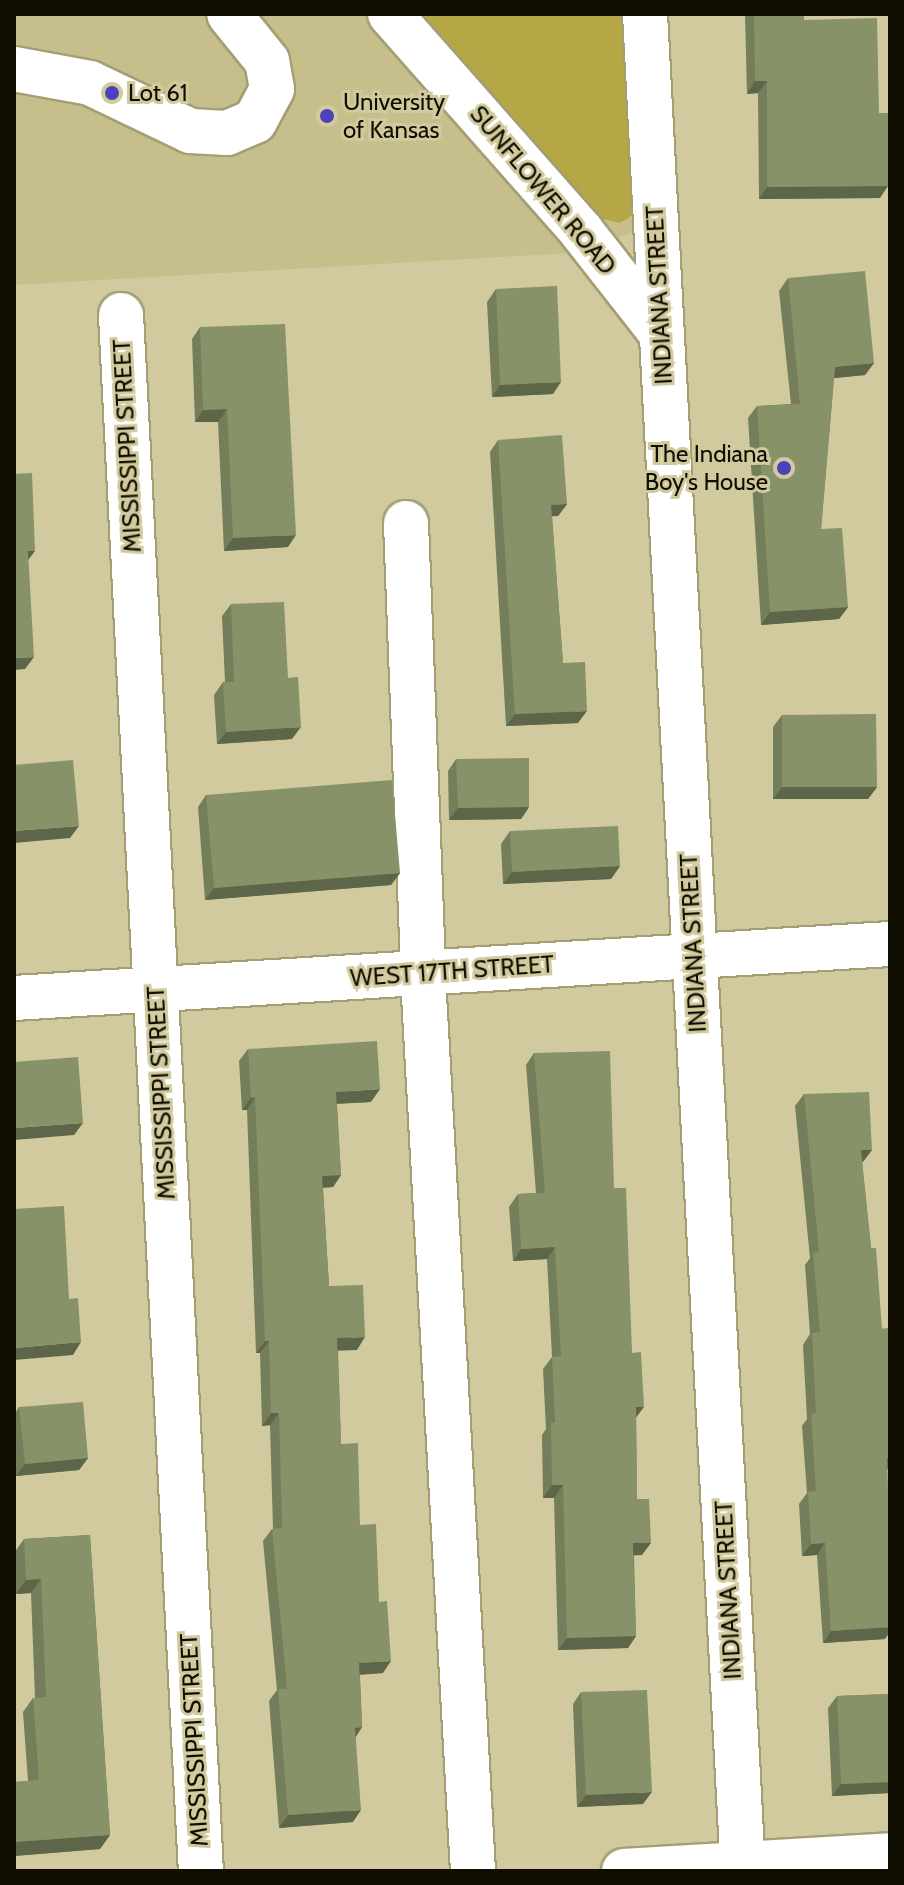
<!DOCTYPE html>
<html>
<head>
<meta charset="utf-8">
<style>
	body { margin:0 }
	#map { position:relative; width:904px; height:1885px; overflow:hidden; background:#d1ca9e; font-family:Cabin,sans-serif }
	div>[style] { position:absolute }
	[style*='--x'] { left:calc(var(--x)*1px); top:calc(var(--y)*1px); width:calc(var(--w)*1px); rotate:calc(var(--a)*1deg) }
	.built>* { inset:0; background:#c7bf8b }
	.green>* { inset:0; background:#b5a646 }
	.roads { filter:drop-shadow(2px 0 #a59e73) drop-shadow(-2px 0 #a59e73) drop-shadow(0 2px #a59e73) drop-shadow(0 -2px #a59e73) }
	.minor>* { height:44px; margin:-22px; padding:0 22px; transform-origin:22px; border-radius:22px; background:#fff }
	.wall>* { inset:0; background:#747e5a }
	.shaded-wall>* { inset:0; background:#5e664a }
	.building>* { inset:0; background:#879269 }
	.dots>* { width:22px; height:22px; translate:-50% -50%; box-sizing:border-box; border:4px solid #d1ca9e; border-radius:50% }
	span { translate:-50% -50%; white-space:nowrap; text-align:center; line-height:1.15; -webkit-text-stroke:6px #d1ca9e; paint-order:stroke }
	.poi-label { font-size:24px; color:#100d01 }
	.left { translate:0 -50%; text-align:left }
	.right { translate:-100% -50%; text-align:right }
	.street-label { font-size:24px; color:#100d01 }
	.frame { position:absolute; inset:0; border:16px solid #100d01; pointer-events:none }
</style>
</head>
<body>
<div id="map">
	<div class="built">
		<i style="clip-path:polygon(14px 14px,635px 14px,640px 230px,571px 253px,14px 285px)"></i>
	</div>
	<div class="green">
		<i style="clip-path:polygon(423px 14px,625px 14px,635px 206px,629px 218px,619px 223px,600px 218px)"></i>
	</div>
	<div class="roads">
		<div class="minor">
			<i style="--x:390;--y:14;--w:289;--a:48.6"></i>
			<i style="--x:581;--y:231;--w:130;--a:51.9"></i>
			<i style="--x:645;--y:14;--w:1860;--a:86.98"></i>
			<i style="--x:14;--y:69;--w:77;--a:10.4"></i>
			<i style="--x:90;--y:83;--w:111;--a:25.6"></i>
			<i style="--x:190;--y:131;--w:37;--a:3"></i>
			<i style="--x:227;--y:133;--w:30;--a:-23"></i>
			<i style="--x:255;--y:121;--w:36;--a:-62"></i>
			<i style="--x:272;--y:89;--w:28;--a:-100"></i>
			<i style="--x:267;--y:61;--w:60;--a:-129"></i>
			<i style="--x:121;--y:315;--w:1558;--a:87.06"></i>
			<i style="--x:406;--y:523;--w:472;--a:87.8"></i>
			<i style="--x:424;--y:995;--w:877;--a:86.8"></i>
			<i style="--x:14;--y:998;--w:878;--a:-3.53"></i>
			<i style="--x:624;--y:1871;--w:266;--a:-3.4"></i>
		</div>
	</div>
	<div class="wall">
		<i style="clip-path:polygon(745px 14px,803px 14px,804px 20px,880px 198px,759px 199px,758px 93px,747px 94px)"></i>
		<i style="clip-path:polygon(788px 278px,874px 363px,865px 375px,834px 378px,821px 529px,848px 607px,839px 619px,761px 625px,748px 418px,757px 406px,791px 404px,779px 291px)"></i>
		<i style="clip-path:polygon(496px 289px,553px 394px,492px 397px,487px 302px)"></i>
		<i style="clip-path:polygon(200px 327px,288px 547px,224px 551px,218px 422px,195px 422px,192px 339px)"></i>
		<i style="clip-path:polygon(498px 440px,567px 504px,558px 516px,552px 516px,563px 663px,578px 723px,506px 726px,490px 452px)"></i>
		<i style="clip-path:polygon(231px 604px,288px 678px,292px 739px,217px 744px,214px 695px,223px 682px,225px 682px,222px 616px)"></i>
		<i style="clip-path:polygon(782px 715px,877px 787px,868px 799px,773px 799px,773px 727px)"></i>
		<i style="clip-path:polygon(456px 759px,529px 807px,521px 819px,449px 820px,448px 771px)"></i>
		<i style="clip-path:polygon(206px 795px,400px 873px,391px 885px,205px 900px,198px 807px)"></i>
		<i style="clip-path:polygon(510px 831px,620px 866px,611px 879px,503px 884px,501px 844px)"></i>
		<i style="clip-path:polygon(248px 1049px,371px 1102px,337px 1104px,341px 1175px,333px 1187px,323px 1188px,329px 1286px,357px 1350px,338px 1350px,341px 1444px,360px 1525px,383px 1673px,360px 1675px,362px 1727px,356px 1737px,353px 1822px,279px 1828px,269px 1701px,277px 1690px,263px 1541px,272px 1529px,273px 1529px,270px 1425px,262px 1426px,260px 1353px,256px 1353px,247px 1110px,242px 1110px,239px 1061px)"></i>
		<i style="clip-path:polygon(534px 1053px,614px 1188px,632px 1353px,636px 1417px,637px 1499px,642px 1555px,634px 1555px,636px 1636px,628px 1648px,558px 1650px,554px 1498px,543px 1498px,542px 1435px,546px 1429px,543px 1369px,552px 1357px,547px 1259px,513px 1261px,509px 1207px,518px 1194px,536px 1193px,526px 1065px)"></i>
		<i style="clip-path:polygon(804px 1094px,872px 1150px,862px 1162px,871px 1248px,882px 1329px,890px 1328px,890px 1469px,887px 1469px,885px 1639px,823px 1643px,817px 1555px,802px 1556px,799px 1504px,807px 1493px,802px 1426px,807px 1419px,803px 1345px,810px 1334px,805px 1265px,810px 1258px,795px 1106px)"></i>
		<i style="clip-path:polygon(19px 1407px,88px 1458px,79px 1470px,16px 1476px,14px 1455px,14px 1415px)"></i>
		<i style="clip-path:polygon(90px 1535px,110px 1835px,100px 1849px,14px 1856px,14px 1782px,28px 1781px,23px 1712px,33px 1698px,35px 1698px,31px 1593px,16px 1594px,14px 1553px,24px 1539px)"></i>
		<i style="clip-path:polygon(581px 1692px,643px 1804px,577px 1807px,573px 1704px)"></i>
		<i style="clip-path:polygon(890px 1694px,890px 1793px,832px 1796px,828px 1708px,837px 1696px)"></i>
	</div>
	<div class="shaded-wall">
		<i style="clip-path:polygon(755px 81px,767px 81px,758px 93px,747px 94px)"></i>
		<i style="clip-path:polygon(888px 186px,880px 198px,759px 199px,767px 187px)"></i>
		<i style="clip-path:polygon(874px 363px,865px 375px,826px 379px,835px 367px)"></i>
		<i style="clip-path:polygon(561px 382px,553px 394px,492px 397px,500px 385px)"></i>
		<i style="clip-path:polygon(227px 409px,218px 422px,195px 422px,203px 410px)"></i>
		<i style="clip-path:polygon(567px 504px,558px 516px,543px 517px,551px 505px)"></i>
		<i style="clip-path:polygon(296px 535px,288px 547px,224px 551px,233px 538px)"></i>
		<i style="clip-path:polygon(28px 551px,35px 551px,26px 563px)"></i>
		<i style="clip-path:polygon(848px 607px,839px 619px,761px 625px,770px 612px)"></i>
		<i style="clip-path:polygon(34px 657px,25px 669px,14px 670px,14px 658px)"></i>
		<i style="clip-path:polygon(587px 711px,578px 723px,506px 726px,515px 714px)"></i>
		<i style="clip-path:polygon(301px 727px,292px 739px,217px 744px,226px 732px)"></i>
		<i style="clip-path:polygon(782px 787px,877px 787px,868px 799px,773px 799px)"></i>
		<i style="clip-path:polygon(529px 807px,521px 819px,449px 820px,458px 808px)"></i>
		<i style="clip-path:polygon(79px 826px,70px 838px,14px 843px,14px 831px)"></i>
		<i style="clip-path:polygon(620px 866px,611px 879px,503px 884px,512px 872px)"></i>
		<i style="clip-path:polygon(400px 873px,391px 885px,205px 900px,214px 888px)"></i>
		<i style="clip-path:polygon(380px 1089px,371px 1102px,328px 1104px,336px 1092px)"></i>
		<i style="clip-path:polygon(255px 1097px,247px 1110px,242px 1110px,251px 1098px)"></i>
		<i style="clip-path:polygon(83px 1123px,74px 1135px,14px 1140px,14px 1128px)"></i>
		<i style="clip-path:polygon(861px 1150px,872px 1150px,863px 1162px,852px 1162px)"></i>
		<i style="clip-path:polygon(341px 1175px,333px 1187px,313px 1188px,322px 1176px)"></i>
		<i style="clip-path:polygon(555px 1247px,547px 1259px,513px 1261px,521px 1249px)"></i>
		<i style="clip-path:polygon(365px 1337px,357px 1350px,329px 1351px,337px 1338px)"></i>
		<i style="clip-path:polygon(265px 1341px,269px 1341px,260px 1353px,256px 1353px)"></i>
		<i style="clip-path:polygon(81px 1342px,73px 1355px,14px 1360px,14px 1348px)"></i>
		<i style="clip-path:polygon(636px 1407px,644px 1407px,635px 1419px)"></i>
		<i style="clip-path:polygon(271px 1413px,279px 1413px,270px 1425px,262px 1426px)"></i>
		<i style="clip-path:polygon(88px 1458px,79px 1470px,16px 1476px,25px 1464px)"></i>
		<i style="clip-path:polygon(887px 1458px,890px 1458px,890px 1469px,878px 1470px)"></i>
		<i style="clip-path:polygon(552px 1485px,563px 1485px,554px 1498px,543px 1498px)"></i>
		<i style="clip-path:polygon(633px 1543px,651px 1543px,642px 1555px,625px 1556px)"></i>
		<i style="clip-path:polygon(825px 1543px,817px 1555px,802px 1556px,811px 1544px)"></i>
		<i style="clip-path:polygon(41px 1579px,31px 1593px,16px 1594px,26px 1580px)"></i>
		<i style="clip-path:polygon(890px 1627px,890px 1632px,885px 1639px,823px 1643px,831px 1631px)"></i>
		<i style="clip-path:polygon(636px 1636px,628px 1648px,558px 1650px,567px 1638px)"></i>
		<i style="clip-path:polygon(391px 1661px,383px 1673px,351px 1675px,359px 1663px)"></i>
		<i style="clip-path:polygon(362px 1727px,354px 1739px,355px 1728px)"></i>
		<i style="clip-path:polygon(890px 1782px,890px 1793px,832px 1796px,841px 1784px)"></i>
		<i style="clip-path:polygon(652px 1792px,643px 1804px,577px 1807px,586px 1795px)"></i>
		<i style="clip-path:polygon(361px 1810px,353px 1822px,279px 1828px,288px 1815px)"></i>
		<i style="clip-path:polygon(110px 1835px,100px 1849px,14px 1856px,14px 1842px)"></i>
	</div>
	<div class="building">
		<i style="clip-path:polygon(754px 14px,803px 14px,804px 20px,877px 18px,879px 113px,888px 113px,888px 186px,767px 187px,767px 81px,755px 81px)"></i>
		<i style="clip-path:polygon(865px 271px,874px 363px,835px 367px,821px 529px,842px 528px,848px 607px,770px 612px,757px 406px,800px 404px,788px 278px)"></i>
		<i style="clip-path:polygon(557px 286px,561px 382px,500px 385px,496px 289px)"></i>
		<i style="clip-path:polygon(285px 324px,296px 535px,233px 538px,227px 409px,203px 410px,200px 327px)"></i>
		<i style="clip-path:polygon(562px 435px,567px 504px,551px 505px,563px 663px,585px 662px,587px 711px,515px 714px,498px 440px)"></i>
		<i style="clip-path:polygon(32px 473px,35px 551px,28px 551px,34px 657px,14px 658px,14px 474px)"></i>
		<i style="clip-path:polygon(284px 602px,288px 678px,298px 677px,301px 727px,226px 732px,223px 682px,234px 682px,231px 604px)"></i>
		<i style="clip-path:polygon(876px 714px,877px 787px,782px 787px,782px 715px)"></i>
		<i style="clip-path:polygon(529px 758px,529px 807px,458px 808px,456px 759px)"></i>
		<i style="clip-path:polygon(73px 760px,79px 826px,14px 831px,14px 765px)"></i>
		<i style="clip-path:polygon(392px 780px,400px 873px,214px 888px,206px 795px)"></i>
		<i style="clip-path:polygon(618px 826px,620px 866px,512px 872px,510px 831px)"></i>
		<i style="clip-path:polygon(377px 1041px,380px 1089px,336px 1092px,341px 1175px,322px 1176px,329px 1286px,363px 1285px,365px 1337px,337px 1338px,341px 1444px,358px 1443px,360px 1525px,376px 1524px,379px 1602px,387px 1601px,391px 1661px,359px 1663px,362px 1727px,355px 1728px,361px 1810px,288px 1815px,278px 1689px,287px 1689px,272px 1529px,282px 1528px,279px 1413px,271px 1413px,269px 1341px,265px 1341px,255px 1097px,251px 1098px,248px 1049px)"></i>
		<i style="clip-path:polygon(610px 1051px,614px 1188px,626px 1188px,632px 1353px,641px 1352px,644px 1407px,636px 1407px,637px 1499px,649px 1499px,651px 1543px,633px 1543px,636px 1636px,567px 1638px,563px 1485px,552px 1485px,551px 1423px,555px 1423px,552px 1357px,561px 1356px,555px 1247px,521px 1249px,518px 1194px,545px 1193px,534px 1053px)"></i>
		<i style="clip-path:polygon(78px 1057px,83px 1123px,14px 1128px,14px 1062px)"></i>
		<i style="clip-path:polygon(869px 1092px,872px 1150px,861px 1150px,871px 1248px,876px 1248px,882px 1329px,890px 1328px,890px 1458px,887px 1458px,890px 1542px,890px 1627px,831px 1631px,825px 1543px,811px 1544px,808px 1492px,816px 1491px,811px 1414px,816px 1413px,812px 1333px,820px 1332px,813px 1253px,819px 1252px,804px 1094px)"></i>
		<i style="clip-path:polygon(64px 1206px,69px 1299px,78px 1298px,81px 1342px,14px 1348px,14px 1209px)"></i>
		<i style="clip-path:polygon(83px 1402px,88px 1458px,25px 1464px,19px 1407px)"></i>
		<i style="clip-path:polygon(90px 1535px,110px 1835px,14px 1842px,14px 1782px,39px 1780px,33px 1698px,46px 1697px,41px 1579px,26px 1580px,24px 1539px)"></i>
		<i style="clip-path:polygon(647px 1690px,652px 1792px,586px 1795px,581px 1692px)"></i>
		<i style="clip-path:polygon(890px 1694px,890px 1782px,841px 1784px,837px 1696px)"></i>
	</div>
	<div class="dots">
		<i style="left:112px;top:93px;background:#4b41b8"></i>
		<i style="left:327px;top:116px;background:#4b41b8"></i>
		<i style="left:784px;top:468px;background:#4b41b8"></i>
	</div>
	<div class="poi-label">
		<span class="left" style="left:128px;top:93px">Lot 61</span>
		<span class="left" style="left:343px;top:116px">University<br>of Kansas</span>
		<span class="right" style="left:768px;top:468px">The Indiana<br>Boy's House</span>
	</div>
	<div class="street-label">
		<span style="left:543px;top:190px;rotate:50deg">SUNFLOWER ROAD</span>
		<span style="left:659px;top:295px;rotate:-93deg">INDIANA STREET</span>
		<span style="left:127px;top:446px;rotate:-93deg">MISSISSIPPI STREET</span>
		<span style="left:693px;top:943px;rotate:-93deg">INDIANA STREET</span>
		<span style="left:452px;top:971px;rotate:-4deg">WEST 17TH STREET</span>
		<span style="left:161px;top:1093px;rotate:-93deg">MISSISSIPPI STREET</span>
		<span style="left:728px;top:1590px;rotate:-93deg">INDIANA STREET</span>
		<span style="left:194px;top:1740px;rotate:-93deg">MISSISSIPPI STREET</span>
	</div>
	<div class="frame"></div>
</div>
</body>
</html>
